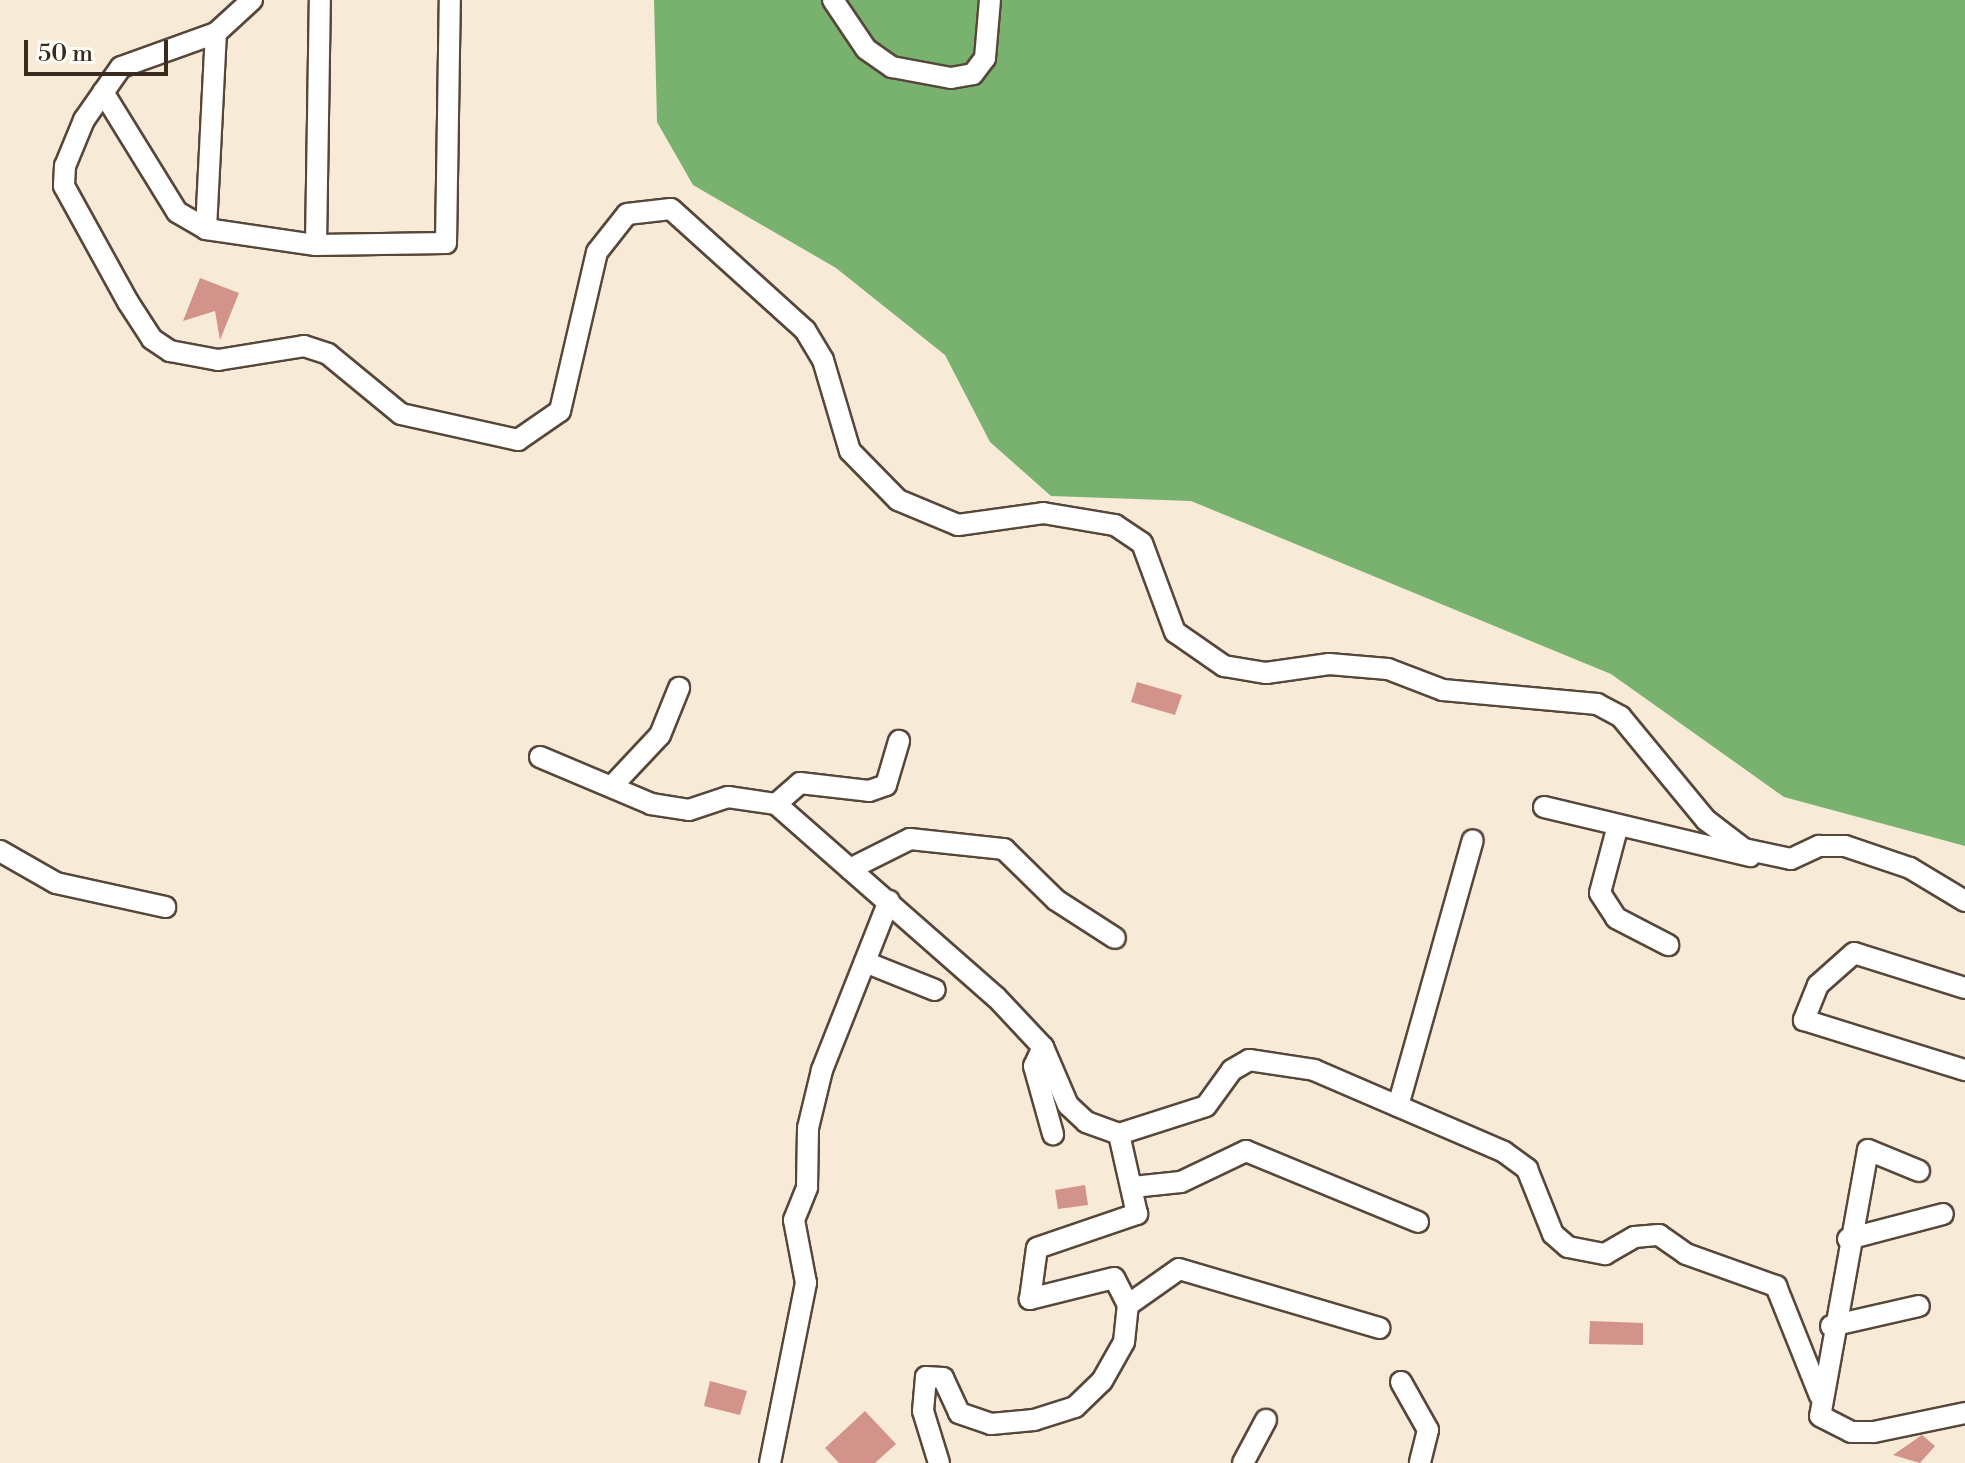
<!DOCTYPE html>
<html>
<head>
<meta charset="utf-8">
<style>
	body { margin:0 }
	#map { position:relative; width:1965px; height:1463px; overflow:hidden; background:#f7ebd8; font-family:"Libre Bodoni",serif }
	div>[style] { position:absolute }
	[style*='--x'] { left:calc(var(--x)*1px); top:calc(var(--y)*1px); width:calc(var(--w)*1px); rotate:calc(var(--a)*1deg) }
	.forest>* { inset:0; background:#79b16e }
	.building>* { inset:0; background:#d2938a }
	.roads { filter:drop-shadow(2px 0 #57473a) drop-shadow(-2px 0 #57473a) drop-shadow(0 2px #57473a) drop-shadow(0 -2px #57473a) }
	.street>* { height:20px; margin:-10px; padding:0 10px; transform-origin:10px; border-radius:10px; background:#fff }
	span { translate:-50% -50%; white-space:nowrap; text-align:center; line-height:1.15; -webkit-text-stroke:6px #fdfcf7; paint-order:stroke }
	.scale { position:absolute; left:24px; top:40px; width:144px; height:36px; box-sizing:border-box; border:4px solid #3b2a1e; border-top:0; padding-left:10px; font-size:24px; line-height:28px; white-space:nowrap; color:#3b2a1e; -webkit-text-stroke:6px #fdfcf7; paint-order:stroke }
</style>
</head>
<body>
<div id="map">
	<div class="forest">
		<i style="clip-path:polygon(654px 0,1965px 0,1965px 846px,1784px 797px,1611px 674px,1191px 501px,1051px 496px,990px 442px,945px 355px,836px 268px,693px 185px,657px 122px)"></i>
	</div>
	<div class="building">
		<i style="clip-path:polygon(200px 278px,239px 293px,220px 340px,215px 311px,183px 321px)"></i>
		<i style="clip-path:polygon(1137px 682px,1182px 695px,1175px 715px,1131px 702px)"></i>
		<i style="clip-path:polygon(1085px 1185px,1088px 1205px,1058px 1209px,1055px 1190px)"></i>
		<i style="clip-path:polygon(1590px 1321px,1643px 1323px,1643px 1345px,1589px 1344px)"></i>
		<i style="clip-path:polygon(710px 1381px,747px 1391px,740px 1415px,704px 1406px)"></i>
		<i style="clip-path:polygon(865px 1411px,896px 1444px,875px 1463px,839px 1463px,825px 1448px)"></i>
		<i style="clip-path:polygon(1922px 1435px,1935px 1446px,1920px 1463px,1893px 1455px)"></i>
	</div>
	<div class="roads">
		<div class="street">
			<i style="--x:252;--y:0;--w:49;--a:137.5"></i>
			<i style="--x:216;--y:33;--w:101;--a:160.3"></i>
			<i style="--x:121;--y:67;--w:65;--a:124.9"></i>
			<i style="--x:84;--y:120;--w:50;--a:112.4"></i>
			<i style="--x:65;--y:166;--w:20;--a:93"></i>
			<i style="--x:64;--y:186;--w:132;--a:61.1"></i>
			<i style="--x:128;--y:302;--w:44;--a:57"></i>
			<i style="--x:152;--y:339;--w:22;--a:34"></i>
			<i style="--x:170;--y:351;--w:49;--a:10.6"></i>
			<i style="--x:218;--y:360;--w:87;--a:-9.2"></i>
			<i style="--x:304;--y:346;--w:25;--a:18"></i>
			<i style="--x:328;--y:354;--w:94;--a:39.4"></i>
			<i style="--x:401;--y:414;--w:120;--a:12.5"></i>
			<i style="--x:518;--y:440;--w:51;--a:-34.6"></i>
			<i style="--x:560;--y:411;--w:163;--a:-76.9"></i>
			<i style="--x:597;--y:252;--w:48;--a:-51.7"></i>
			<i style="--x:627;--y:214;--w:44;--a:-6.5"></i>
			<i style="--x:671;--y:209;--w:181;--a:42.1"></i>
			<i style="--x:805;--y:330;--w:35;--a:59"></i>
			<i style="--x:823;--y:360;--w:95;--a:73.5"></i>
			<i style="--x:850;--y:451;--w:69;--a:45.6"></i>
			<i style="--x:898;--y:500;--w:65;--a:22.6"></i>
			<i style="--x:958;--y:525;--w:86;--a:-8"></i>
			<i style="--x:1043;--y:513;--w:73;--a:9.5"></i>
			<i style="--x:1115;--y:525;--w:32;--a:34"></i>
			<i style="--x:1142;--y:543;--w:95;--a:69.7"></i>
			<i style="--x:1175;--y:632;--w:60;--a:34.8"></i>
			<i style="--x:1224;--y:666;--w:43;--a:9.5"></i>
			<i style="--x:1266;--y:673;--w:64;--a:-8.1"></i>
			<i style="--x:1329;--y:664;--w:59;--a:4.8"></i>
			<i style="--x:1388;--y:669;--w:59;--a:20.9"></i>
			<i style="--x:1443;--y:690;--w:155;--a:5.2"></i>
			<i style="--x:1597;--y:704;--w:27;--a:28"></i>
			<i style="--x:1621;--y:717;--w:134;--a:50.5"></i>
			<i style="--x:1706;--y:820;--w:48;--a:37.3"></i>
			<i style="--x:1744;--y:849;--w:48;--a:12"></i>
			<i style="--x:1791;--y:859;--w:31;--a:-25"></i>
			<i style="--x:1819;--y:846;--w:26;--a:0"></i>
			<i style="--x:1845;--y:846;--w:69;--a:18.7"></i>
			<i style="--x:1910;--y:868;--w:64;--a:31"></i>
			<i style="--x:833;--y:0;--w:59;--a:56"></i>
			<i style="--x:866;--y:49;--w:32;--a:35"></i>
			<i style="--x:892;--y:67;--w:60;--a:10.6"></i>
			<i style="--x:951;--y:78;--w:22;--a:-10"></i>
			<i style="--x:973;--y:74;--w:20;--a:-53"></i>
			<i style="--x:985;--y:58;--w:58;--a:-85.1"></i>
			<i style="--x:103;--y:92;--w:141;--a:58.3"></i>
			<i style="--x:177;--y:212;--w:34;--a:30"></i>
			<i style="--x:206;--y:229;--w:111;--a:8.3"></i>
			<i style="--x:316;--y:245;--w:130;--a:-0.9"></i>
			<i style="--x:446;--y:243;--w:243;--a:-89.1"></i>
			<i style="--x:206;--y:229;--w:196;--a:-87.1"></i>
			<i style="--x:316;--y:245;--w:245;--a:-89.1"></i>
			<i style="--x:540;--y:757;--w:121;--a:22.9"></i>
			<i style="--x:651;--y:804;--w:38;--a:9"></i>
			<i style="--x:689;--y:810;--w:41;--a:-18.4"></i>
			<i style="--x:728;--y:797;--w:49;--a:8.3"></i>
			<i style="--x:776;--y:804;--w:293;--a:41.3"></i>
			<i style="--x:996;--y:997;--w:69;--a:46.8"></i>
			<i style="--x:1043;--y:1047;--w:63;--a:66.7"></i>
			<i style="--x:1068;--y:1105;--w:25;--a:43"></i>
			<i style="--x:1086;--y:1122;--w:35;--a:20"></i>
			<i style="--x:1119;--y:1134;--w:91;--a:-17.8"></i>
			<i style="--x:1206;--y:1106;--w:44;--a:-54.2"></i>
			<i style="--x:1232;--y:1070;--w:20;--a:-30"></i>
			<i style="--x:1249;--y:1060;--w:66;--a:8.7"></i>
			<i style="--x:1314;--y:1070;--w:207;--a:23.3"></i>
			<i style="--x:1504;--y:1152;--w:29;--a:36"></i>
			<i style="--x:1527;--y:1169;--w:70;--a:68.2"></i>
			<i style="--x:1553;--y:1234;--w:20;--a:41"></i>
			<i style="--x:1568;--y:1247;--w:38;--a:11"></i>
			<i style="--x:1605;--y:1254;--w:34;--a:-30"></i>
			<i style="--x:1635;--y:1237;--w:24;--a:-5"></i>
			<i style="--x:1659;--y:1235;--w:33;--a:35"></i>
			<i style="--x:1686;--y:1254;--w:96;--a:19.6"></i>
			<i style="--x:1776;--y:1286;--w:118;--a:68.2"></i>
			<i style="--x:614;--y:784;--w:67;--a:-46.8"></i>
			<i style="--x:660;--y:735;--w:51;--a:-68"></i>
			<i style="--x:776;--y:804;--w:32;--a:-41"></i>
			<i style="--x:800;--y:783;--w:69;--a:6.6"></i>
			<i style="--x:869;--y:791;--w:18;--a:-19"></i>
			<i style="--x:886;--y:785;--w:46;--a:-73.5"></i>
			<i style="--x:1544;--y:807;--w:212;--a:13.4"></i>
			<i style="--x:1617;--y:829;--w:66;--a:104.9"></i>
			<i style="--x:1600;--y:893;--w:30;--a:57"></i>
			<i style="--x:1616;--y:918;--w:59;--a:27.4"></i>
			<i style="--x:0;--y:851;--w:64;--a:29.7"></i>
			<i style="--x:56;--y:883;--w:112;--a:12.4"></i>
			<i style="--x:850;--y:869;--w:67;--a:-26.6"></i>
			<i style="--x:910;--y:839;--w:95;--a:6.1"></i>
			<i style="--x:1004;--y:849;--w:73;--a:44.4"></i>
			<i style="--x:1056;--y:900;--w:70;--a:32.8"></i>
			<i style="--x:865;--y:962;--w:75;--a:21.8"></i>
			<i style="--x:1965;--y:988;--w:116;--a:-162.5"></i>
			<i style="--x:1854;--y:953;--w:48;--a:138.4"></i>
			<i style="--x:1818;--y:985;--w:38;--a:112"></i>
			<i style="--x:1804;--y:1020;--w:169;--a:17.3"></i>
			<i style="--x:1043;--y:1047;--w:21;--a:115"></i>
			<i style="--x:1034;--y:1066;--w:71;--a:74.4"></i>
			<i style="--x:1398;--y:1106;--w:276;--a:-74.3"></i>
			<i style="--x:1919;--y:1171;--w:55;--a:-157.6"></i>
			<i style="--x:1868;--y:1150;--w:270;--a:100.2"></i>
			<i style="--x:1820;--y:1416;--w:35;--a:27"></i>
			<i style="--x:1851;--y:1432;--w:23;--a:0"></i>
			<i style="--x:1874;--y:1432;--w:93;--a:-11.8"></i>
			<i style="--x:1133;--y:1187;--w:48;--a:-5.9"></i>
			<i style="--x:1181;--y:1182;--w:72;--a:-25.5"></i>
			<i style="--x:1246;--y:1151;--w:186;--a:22.4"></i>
			<i style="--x:1848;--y:1239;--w:98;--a:-14.7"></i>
			<i style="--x:1128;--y:1305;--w:62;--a:-35.2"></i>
			<i style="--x:1179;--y:1269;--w:209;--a:16.4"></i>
			<i style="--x:1831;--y:1326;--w:90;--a:-12.8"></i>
			<i style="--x:1401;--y:1382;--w:55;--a:60.6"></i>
			<i style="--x:1428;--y:1430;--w:34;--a:104"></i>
			<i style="--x:770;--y:1463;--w:184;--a:-78.7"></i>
			<i style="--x:806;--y:1283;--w:64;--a:-100.8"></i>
			<i style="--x:794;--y:1220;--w:35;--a:-68"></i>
			<i style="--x:807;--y:1187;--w:59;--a:-89"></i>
			<i style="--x:808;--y:1128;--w:60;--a:-76.4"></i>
			<i style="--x:822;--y:1070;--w:182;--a:-68.4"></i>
			<i style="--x:939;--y:1463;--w:54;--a:-107.1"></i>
			<i style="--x:923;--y:1411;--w:34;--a:-85"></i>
			<i style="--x:926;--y:1377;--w:17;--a:3"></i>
			<i style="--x:943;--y:1378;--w:38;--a:65"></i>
			<i style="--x:959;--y:1413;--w:34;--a:19"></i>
			<i style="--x:991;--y:1424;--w:43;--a:-5.3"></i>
			<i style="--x:1034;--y:1420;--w:43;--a:-17.6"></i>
			<i style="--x:1075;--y:1407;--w:37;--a:-44"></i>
			<i style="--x:1102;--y:1381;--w:45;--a:-60.6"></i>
			<i style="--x:1124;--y:1342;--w:37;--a:-84"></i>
			<i style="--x:1128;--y:1305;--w:30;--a:-117"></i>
			<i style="--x:1114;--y:1278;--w:87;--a:166"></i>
			<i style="--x:1030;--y:1299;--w:51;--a:-82.2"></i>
			<i style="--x:1037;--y:1248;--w:106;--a:-18.8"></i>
			<i style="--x:1137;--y:1214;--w:82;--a:-102.7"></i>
			<i style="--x:1243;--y:1463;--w:49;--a:-61.9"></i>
		</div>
	</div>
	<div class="scale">50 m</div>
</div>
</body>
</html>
